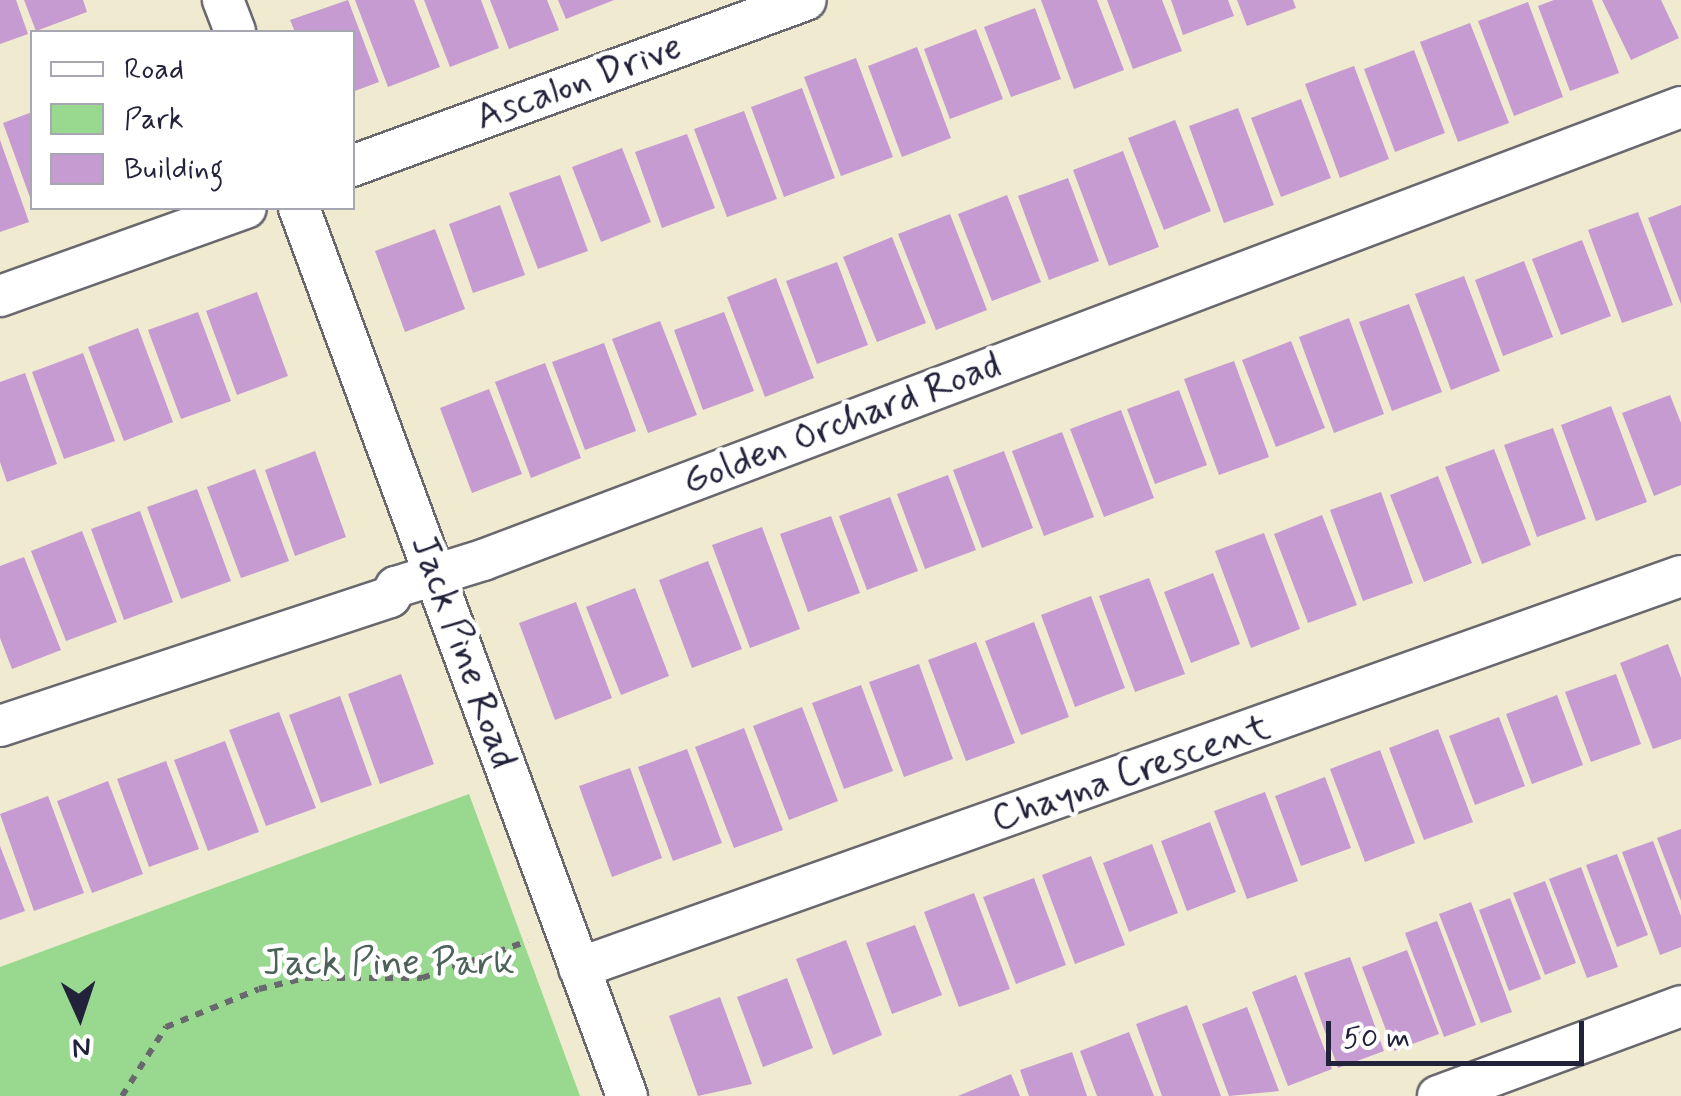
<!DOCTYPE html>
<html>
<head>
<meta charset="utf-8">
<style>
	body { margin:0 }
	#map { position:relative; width:1681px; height:1096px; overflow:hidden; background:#efead0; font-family:Mynerve,sans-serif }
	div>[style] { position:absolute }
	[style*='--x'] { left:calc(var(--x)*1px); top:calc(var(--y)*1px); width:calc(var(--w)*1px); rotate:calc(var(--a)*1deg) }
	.green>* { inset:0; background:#99d98f }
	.building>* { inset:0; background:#c69bd1 }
	.path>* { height:6px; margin-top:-3px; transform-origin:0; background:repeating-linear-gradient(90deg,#6a686f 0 8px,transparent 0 16px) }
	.roads { filter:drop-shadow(2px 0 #6a686f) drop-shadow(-2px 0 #6a686f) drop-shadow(0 2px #6a686f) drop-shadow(0 -2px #6a686f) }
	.minor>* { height:40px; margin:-20px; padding:0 20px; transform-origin:20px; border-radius:20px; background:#fff }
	span { translate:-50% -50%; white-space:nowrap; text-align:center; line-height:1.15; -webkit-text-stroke:9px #fff; paint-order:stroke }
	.street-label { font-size:38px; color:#22223b }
	.park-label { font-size:38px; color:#4c6258 }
	.legend { position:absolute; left:30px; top:30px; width:325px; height:180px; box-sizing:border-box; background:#fff; border:2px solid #a7a7b1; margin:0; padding:12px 18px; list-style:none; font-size:30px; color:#22223b }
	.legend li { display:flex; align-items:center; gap:20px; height:50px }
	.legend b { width:50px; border:2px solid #a7a7b1 }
	.north { position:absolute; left:30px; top:966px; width:100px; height:100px; -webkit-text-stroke:8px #fff; paint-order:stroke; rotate:177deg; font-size:28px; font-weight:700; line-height:40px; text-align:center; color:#22223b }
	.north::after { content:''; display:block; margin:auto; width:35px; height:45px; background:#22223b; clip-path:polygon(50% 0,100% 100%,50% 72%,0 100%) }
	.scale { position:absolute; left:1326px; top:1021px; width:258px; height:45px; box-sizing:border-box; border:5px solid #22223b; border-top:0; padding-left:12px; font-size:30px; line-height:35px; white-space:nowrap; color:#22223b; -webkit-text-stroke:8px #fff; paint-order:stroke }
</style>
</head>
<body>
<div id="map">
	<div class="green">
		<i style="clip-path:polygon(469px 794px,580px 1096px,0 1096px,0 967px)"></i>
	</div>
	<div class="building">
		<i style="clip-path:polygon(0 0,16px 0,28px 34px,0 44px)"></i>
		<i style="clip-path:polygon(24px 0,83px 0,87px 12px,36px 31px)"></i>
		<i style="clip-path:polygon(348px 0,379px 82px,352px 92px,352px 32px,295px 32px,290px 20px)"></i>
		<i style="clip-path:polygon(355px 0,414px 0,440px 67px,388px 87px)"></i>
		<i style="clip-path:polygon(424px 0,481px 0,499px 48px,450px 67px)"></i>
		<i style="clip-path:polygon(490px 0,547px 0,559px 30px,509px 49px)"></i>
		<i style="clip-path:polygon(558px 0,614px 0,566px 19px)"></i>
		<i style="clip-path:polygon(1041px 0,1097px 0,1124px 70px,1074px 89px)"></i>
		<i style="clip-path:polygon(1107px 0,1162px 0,1182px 51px,1133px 69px)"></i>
		<i style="clip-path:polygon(1171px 0,1228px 0,1234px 16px,1183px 35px)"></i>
		<i style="clip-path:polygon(1237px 0,1293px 0,1296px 8px,1247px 26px)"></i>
		<i style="clip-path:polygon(1554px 0,1592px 0,1619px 73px,1570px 91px,1538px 6px)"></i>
		<i style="clip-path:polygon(1602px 0,1661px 0,1679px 38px,1631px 60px)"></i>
		<i style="clip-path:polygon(1528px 2px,1563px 97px,1514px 116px,1478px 21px)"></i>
		<i style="clip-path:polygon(1035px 8px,1061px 79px,1011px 97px,984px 27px)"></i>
		<i style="clip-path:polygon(1470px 23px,1509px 123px,1458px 142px,1420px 42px)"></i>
		<i style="clip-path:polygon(976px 29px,1003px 99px,950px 119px,924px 49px)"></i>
		<i style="clip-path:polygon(917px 47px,951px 138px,902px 157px,868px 66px)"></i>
		<i style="clip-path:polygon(1414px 50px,1445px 133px,1395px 152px,1364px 69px)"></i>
		<i style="clip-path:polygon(856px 58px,893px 157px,841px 176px,804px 77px)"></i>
		<i style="clip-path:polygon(1354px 66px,1389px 159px,1340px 178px,1305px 84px)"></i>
		<i style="clip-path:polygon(802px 88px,835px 178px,784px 197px,751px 107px)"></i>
		<i style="clip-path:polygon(1301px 99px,1331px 178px,1281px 197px,1251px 118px)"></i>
		<i style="clip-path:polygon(1238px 108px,1274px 205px,1224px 223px,1189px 126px)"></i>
		<i style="clip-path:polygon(744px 111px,777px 199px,727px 217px,694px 129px)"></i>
		<i style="clip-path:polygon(32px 112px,32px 203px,3px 123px)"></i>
		<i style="clip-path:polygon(1175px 120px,1211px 211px,1164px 230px,1128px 138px)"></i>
		<i style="clip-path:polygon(687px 134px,715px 208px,662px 228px,635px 152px)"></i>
		<i style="clip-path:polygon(0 140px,29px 222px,0 232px)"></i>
		<i style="clip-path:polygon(622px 148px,651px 222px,601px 242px,572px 167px)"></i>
		<i style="clip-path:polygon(1123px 151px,1159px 247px,1109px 266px,1073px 170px)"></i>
		<i style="clip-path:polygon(560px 175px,588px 251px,538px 269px,509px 193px)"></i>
		<i style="clip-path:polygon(1068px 178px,1099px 261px,1049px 280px,1018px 196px)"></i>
		<i style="clip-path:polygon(1007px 195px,1041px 282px,992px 301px,958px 214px)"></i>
		<i style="clip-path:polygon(500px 205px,525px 275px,473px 293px,449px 224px)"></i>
		<i style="clip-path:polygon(1681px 205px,1681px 304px,1648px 218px)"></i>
		<i style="clip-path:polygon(1638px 212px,1673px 305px,1622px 323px,1588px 230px)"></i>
		<i style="clip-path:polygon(950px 214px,987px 310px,936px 330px,898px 234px)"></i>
		<i style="clip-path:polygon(435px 229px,465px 309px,405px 332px,375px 251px)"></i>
		<i style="clip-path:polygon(892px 237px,926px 323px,877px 342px,843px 257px)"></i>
		<i style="clip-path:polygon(1582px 240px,1611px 316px,1561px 335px,1532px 259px)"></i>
		<i style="clip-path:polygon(1524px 261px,1553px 337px,1503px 356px,1475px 280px)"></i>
		<i style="clip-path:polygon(837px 262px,868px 345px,817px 364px,786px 281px)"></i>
		<i style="clip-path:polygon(1464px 276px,1500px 371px,1451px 390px,1415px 294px)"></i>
		<i style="clip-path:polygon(776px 278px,814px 378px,765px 397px,727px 297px)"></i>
		<i style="clip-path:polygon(257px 292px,288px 376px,237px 395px,206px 311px)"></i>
		<i style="clip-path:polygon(1409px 304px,1442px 392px,1392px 411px,1359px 322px)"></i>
		<i style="clip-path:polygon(198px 312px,231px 401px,181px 419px,148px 330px)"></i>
		<i style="clip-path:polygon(724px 312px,754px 391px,703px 410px,674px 330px)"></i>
		<i style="clip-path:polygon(1349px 318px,1384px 414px,1334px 433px,1299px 337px)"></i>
		<i style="clip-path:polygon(660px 321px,697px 415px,648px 433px,612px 339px)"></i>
		<i style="clip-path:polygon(138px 328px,173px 422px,124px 441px,88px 347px)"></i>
		<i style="clip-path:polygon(1291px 341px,1325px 428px,1276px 447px,1242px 360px)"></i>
		<i style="clip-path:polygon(604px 343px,636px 431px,585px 450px,552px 362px)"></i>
		<i style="clip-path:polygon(83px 353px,115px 441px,64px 459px,32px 372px)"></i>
		<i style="clip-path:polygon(1234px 361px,1269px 457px,1219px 475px,1184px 379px)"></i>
		<i style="clip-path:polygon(545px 363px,581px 458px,531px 478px,495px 382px)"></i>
		<i style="clip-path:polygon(25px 373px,57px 464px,7px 482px,0 462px,0 382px)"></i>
		<i style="clip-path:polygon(489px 389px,522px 474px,472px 493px,440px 408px)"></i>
		<i style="clip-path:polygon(1179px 390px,1207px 465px,1155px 484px,1127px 409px)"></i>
		<i style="clip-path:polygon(1670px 395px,1681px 423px,1681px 485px,1654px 496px,1622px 413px)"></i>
		<i style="clip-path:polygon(1611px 406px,1647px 502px,1596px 521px,1561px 425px)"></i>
		<i style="clip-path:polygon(1121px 410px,1154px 498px,1104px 517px,1070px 429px)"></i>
		<i style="clip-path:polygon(1553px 428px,1586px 519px,1537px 537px,1504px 445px)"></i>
		<i style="clip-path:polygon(1062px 432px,1094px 517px,1044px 536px,1012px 451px)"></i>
		<i style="clip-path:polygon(1494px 449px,1531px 545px,1482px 564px,1445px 467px)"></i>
		<i style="clip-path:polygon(315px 451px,346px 537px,295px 556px,265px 470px)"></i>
		<i style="clip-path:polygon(1004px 451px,1033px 528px,982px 548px,953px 470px)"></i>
		<i style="clip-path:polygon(255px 469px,289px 561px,241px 578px,207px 487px)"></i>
		<i style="clip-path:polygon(948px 475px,976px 550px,925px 569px,897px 494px)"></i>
		<i style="clip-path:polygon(1438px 476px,1472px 563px,1424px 582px,1390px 495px)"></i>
		<i style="clip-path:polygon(197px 489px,231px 581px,181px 599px,147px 507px)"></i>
		<i style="clip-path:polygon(1381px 492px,1413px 583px,1363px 601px,1330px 510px)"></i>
		<i style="clip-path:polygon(890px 497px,918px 571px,867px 590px,839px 516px)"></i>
		<i style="clip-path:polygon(140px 511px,173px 602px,124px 620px,91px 529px)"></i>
		<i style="clip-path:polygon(1322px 515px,1357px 605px,1308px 623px,1274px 534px)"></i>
		<i style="clip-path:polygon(831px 516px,860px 593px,808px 612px,780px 534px)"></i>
		<i style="clip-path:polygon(762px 527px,800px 629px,750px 648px,712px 545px)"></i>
		<i style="clip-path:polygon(82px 531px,117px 622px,66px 641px,31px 551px)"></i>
		<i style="clip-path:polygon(1264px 533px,1300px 629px,1251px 648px,1215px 551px)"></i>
		<i style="clip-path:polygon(24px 557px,61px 650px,12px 669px,0 638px,0 566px)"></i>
		<i style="clip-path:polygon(708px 561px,742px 649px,692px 668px,659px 580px)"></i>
		<i style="clip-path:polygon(1213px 573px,1240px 644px,1191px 663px,1164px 592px)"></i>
		<i style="clip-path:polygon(1149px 578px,1185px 674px,1135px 692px,1099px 596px)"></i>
		<i style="clip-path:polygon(635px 588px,669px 676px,621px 695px,586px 607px)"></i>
		<i style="clip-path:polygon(1091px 596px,1125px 688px,1075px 707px,1041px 615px)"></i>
		<i style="clip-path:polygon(576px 602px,612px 698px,555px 720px,519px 623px)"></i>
		<i style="clip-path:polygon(1034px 622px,1069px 717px,1021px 735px,985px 641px)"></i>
		<i style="clip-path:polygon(976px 642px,1015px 743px,966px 761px,928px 660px)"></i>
		<i style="clip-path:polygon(1668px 644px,1681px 678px,1681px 739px,1653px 749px,1620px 663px)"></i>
		<i style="clip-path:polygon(919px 664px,953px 759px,904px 777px,869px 682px)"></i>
		<i style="clip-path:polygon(401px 674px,434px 764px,380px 784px,348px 694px)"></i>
		<i style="clip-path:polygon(1616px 674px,1641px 744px,1591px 762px,1565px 692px)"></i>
		<i style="clip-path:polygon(861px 685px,893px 771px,844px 789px,812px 703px)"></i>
		<i style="clip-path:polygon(1557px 695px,1583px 765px,1532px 784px,1506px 714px)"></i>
		<i style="clip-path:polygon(340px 696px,372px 785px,321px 803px,289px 715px)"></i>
		<i style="clip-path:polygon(802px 707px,838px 801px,789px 820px,753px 726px)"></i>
		<i style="clip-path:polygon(279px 712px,316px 808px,266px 826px,229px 730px)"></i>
		<i style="clip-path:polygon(1499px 717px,1525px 786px,1475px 805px,1449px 736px)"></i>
		<i style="clip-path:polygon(744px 728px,783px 830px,734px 848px,695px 747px)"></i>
		<i style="clip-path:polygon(1438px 729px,1473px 822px,1424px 840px,1389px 748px)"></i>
		<i style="clip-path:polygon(225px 741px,259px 832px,208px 851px,174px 760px)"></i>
		<i style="clip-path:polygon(687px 749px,722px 843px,673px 861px,638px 767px)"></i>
		<i style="clip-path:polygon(1380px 750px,1415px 843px,1365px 862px,1330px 769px)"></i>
		<i style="clip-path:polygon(166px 761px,199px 849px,149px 867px,117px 779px)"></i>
		<i style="clip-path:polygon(630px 768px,662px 858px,612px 877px,579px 786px)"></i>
		<i style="clip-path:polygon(1325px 777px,1351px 848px,1301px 866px,1275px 796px)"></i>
		<i style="clip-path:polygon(108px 781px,143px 874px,92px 893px,57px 801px)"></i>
		<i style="clip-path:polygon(1265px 792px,1298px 881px,1247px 899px,1214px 811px)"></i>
		<i style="clip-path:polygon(48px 796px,84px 893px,34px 911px,0 814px)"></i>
		<i style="clip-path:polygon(1210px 822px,1236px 892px,1187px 911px,1161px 841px)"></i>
		<i style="clip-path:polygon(1681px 829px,1681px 901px,1657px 838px)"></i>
		<i style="clip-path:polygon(1653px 841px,1681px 916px,1681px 947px,1660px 955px,1622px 852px)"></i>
		<i style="clip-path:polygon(1152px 844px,1178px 913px,1129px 932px,1103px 863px)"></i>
		<i style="clip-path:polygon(0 846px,25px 911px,0 920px)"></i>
		<i style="clip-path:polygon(1617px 854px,1648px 935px,1617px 947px,1586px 865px)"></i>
		<i style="clip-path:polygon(1091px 856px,1125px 945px,1075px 964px,1042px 875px)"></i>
		<i style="clip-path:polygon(1581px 867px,1618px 967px,1587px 978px,1549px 879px)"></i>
		<i style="clip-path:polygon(1034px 878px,1066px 965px,1016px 984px,983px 897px)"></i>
		<i style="clip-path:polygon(1545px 881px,1576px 963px,1545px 975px,1513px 893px)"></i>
		<i style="clip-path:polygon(974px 893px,1010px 989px,959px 1007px,924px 912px)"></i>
		<i style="clip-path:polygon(1510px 898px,1541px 979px,1509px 991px,1479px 910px)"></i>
		<i style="clip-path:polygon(1471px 902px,1512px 1012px,1481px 1023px,1439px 914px)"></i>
		<i style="clip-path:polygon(1437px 921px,1476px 1025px,1444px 1037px,1405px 933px)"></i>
		<i style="clip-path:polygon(915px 925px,942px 995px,892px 1014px,866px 943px)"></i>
		<i style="clip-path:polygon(846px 940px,882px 1035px,833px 1055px,796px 959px)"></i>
		<i style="clip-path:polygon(1407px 950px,1439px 1034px,1394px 1051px,1362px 967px)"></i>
		<i style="clip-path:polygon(1350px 957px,1384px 1051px,1338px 1068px,1304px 973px)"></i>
		<i style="clip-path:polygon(1296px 975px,1332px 1069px,1288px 1086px,1252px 992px)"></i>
		<i style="clip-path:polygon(787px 978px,813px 1048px,763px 1067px,737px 997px)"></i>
		<i style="clip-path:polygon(720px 997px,752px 1084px,698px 1096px,669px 1016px)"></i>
		<i style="clip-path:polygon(1187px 1005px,1221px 1096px,1162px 1096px,1136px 1024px)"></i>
		<i style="clip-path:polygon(1247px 1007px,1279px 1091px,1229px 1096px,1202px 1024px)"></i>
		<i style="clip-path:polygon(1129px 1032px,1154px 1096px,1097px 1096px,1080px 1051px)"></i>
		<i style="clip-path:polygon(1072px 1052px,1087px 1096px,1029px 1096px,1020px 1070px)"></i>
		<i style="clip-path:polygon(1011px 1074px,1020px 1096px,958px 1096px)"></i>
	</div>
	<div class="path">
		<i style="--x:122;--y:1096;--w:82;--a:-57.5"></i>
		<i style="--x:166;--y:1027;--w:100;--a:-22.2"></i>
		<i style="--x:259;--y:989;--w:47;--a:-13.4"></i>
		<i style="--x:305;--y:978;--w:117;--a:0"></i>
		<i style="--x:422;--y:978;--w:112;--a:-19.2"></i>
	</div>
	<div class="roads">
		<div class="minor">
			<i style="--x:223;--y:0;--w:34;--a:69"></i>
			<i style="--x:352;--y:166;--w:483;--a:-20.1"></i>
			<i style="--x:299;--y:208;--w:947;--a:69.73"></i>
			<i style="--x:0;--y:296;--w:261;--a:-19.7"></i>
			<i style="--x:0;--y:726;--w:411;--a:-18.3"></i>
			<i style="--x:390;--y:597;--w:12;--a:-59"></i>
			<i style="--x:396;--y:587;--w:91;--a:-17.2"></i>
			<i style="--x:483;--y:560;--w:1281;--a:-20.71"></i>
			<i style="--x:579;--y:968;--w:1170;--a:-19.58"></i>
			<i style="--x:1438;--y:1096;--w:259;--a:-20.3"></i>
		</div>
	</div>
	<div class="street-label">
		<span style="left:579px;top:83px;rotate:-20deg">Ascalon Drive</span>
		<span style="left:842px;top:424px;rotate:-21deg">Golden Orchard Road</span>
		<span style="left:463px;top:652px;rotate:70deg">Jack Pine Road</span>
		<span style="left:1131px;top:774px;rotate:-19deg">Chayna Crescent</span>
	</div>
	<div class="park-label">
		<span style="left:389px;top:964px">Jack Pine Park</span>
	</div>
	<ul class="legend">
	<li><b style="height:12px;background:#fff"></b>Road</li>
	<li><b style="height:28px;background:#99d98f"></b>Park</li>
	<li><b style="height:28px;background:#c69bd1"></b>Building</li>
	</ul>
	<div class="north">N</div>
	<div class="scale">50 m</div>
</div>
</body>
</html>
